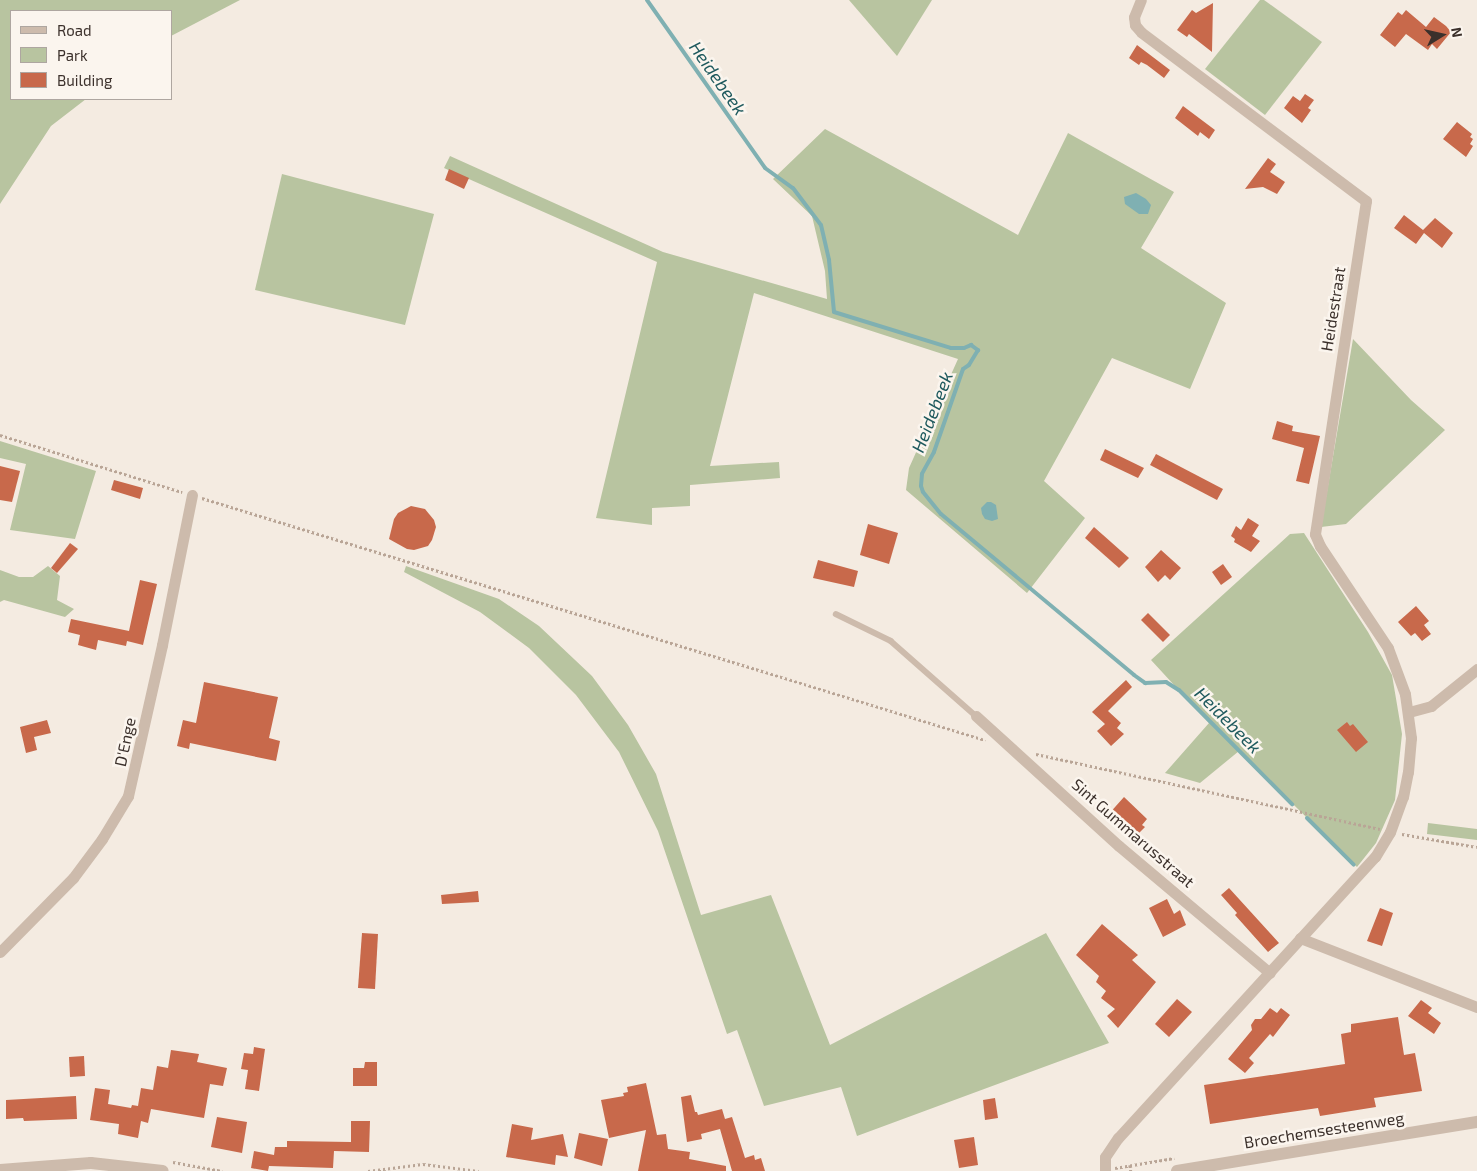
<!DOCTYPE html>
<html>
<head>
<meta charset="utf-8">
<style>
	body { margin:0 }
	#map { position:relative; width:1477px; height:1171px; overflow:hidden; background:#f4ebe1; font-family:"Exo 2",sans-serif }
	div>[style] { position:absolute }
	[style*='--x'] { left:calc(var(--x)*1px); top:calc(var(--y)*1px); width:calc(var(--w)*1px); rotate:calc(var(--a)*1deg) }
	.green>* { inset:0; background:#b8c4a0 }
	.water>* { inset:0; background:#7fb0b2 }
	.stream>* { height:4px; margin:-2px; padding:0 2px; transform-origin:2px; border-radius:2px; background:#7fb0b2 }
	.building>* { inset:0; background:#c8694b }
	.path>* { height:2.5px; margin-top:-1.25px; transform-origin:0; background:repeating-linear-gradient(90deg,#b9a596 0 2.5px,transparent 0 5px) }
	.service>* { height:5.5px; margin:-2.75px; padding:0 2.75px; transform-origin:2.75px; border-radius:2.75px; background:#cdbbac }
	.minor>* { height:11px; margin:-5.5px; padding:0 5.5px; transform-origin:5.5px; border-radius:5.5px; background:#cdbbac }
	.tertiary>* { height:12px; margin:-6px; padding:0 6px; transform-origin:6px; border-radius:6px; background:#cdbbac }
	span { translate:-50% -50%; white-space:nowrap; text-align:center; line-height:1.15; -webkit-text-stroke:5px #fbf5ee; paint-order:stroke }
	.street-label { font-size:16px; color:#3b302b }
	.water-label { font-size:18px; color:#1f5a5e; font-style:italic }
	.legend { position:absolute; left:10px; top:10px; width:162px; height:90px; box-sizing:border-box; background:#fbf5ee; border:1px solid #aea6a0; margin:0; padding:6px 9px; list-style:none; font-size:15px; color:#3b302b }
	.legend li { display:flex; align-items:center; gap:10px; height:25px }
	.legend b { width:25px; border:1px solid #aea6a0 }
	.north { position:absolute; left:1417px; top:10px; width:50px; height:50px; -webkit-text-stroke:4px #fbf5ee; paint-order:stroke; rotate:80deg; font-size:14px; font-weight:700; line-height:20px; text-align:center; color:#3b302b }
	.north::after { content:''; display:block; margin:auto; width:18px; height:22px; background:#3b302b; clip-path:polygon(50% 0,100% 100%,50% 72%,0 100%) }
</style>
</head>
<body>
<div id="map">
	<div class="green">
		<i style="clip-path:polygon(0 0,240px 0,171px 36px,171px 11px,11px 11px,11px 99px,86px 99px,51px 126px,0 204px)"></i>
		<i style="clip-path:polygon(849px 0,932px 0,897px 56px)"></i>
		<i style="clip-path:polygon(1260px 0,1264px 0,1322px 42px,1265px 115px,1205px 69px)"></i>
		<i style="clip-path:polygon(825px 129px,1018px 235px,1068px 133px,1174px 192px,1141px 248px,1226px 303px,1190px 389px,1112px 358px,1044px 481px,1085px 518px,1027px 593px,906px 490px,909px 468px,958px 359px,754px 293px,710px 466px,779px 462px,780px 478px,690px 485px,690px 506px,652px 508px,652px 525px,596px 518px,657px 262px,444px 168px,450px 156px,663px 252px,827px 299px,825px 271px,812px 216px,773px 179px)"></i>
		<i style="clip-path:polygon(282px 174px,434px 214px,405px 325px,255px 290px)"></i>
		<i style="clip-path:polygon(1353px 339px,1411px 400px,1445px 430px,1346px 524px,1321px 527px)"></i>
		<i style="clip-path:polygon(0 441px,96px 471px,75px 539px,10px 530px,26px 464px,0 458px)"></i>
		<i style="clip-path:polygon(1304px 533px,1368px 632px,1392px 675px,1402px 734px,1395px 800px,1376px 843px,1357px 867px,1239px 751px,1200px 783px,1165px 773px,1209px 723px,1151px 660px,1290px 534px)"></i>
		<i style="clip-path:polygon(48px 566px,60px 576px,57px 600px,74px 609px,65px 617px,4px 600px,0 602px,0 570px,19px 577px,33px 577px)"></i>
		<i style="clip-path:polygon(406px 566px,499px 599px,539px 626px,592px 676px,628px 725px,656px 774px,701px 915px,771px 895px,830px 1045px,1046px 933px,1109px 1043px,857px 1136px,841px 1087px,764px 1106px,737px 1030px,727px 1034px,658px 831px,619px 752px,576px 695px,529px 648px,480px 612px,404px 572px)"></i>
		<i style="clip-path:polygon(1428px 823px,1477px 829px,1477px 840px,1427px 834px)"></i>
	</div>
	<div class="water">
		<i style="clip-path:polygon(1136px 193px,1146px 199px,1151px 205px,1148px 214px,1139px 214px,1125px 204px,1124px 197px)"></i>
		<i style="clip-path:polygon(987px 502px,991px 502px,996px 505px,998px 519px,992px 521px,985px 519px,982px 514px,981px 508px)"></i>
	</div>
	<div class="stream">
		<i style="--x:647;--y:0;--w:205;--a:54.9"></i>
		<i style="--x:765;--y:168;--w:34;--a:36"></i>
		<i style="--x:793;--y:188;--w:46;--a:52.9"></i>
		<i style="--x:821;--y:225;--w:36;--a:77"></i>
		<i style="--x:829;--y:260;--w:52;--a:84.5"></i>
		<i style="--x:834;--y:312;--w:122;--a:17.1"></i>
		<i style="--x:951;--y:348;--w:13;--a:0"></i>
		<i style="--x:964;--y:348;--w:8;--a:-23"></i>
		<i style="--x:971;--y:345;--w:9;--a:36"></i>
		<i style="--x:978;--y:350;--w:17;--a:121"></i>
		<i style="--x:969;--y:365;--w:7;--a:146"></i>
		<i style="--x:963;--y:369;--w:88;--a:109.3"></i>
		<i style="--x:934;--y:452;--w:25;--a:119"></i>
		<i style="--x:922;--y:474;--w:12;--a:95"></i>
		<i style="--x:921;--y:486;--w:6;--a:72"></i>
		<i style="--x:923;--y:492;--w:28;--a:51"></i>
		<i style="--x:941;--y:514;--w:251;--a:39.8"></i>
		<i style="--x:1134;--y:675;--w:14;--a:36"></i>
		<i style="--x:1145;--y:683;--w:21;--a:-3"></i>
		<i style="--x:1166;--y:682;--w:15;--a:32"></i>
		<i style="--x:1179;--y:690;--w:161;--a:45.3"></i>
		<i style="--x:1307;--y:818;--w:66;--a:45"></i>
	</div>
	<div class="building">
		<i style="clip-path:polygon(1213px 3px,1212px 52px,1189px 34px,1187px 37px,1177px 30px,1192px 10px,1196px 13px)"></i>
		<i style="clip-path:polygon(1406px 10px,1426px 27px,1434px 17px,1446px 26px,1451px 32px,1437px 49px,1432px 44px,1428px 50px,1406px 34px,1395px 47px,1380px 35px,1398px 12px,1402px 15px)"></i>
		<i style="clip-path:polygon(1137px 45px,1170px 70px,1164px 78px,1147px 65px,1141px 62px,1139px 65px,1129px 58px)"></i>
		<i style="clip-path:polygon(1305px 94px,1314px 100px,1308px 108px,1311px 110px,1302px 123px,1284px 108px,1293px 96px,1300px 101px)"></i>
		<i style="clip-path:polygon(1183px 106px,1215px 130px,1209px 139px,1200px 132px,1198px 136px,1175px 118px)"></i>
		<i style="clip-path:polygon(1457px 122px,1472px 134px,1470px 137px,1473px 139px,1470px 144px,1473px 146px,1466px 157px,1443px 139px)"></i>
		<i style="clip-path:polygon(1268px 158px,1276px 164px,1270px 172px,1285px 182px,1277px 194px,1263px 187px,1245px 189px)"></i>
		<i style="clip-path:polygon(449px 169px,469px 178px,464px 189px,445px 180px)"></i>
		<i style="clip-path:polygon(1404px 215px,1423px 230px,1435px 218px,1453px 233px,1442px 248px,1424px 233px,1416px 244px,1394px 228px)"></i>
		<i style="clip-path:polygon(1277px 421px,1293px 426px,1292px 431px,1320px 436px,1309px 484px,1296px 481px,1304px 448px,1272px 439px)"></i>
		<i style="clip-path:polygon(1105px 449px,1144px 468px,1138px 478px,1100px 460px)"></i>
		<i style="clip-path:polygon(1156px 454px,1223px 489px,1217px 500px,1150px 465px)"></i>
		<i style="clip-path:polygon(0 466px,20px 471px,12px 502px,0 500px)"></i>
		<i style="clip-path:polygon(114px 480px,143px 488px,140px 499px,111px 490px)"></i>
		<i style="clip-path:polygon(411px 506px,425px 509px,434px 520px,436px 527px,432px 540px,428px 546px,414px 550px,407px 549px,389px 539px,394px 519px,398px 513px)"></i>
		<i style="clip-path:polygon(1248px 518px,1259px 525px,1252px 536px,1260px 541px,1251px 552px,1234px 542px,1235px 539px,1231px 536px,1236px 526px,1241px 530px)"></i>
		<i style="clip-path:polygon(868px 524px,898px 533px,889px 564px,860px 555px)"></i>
		<i style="clip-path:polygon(1094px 527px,1129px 558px,1119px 568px,1085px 538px)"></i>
		<i style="clip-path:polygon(70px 543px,78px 549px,57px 573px,51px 568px)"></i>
		<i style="clip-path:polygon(1161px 550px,1181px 568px,1170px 580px,1165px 575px,1158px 582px,1145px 567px)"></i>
		<i style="clip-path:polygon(818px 560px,858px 571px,854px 587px,813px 578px)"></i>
		<i style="clip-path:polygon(1223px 564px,1232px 577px,1221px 585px,1212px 572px)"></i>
		<i style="clip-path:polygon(140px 580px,157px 584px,143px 645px,127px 641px,126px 646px,98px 640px,96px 650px,78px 645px,80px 635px,68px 632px,71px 619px,129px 631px)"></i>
		<i style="clip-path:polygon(1416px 606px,1429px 621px,1424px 625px,1431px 634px,1422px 641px,1415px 633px,1411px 636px,1398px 622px)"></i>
		<i style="clip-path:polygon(1148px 613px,1170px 635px,1163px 642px,1141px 620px)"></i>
		<i style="clip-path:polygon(1126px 680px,1132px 687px,1108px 711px,1121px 723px,1117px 728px,1124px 734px,1111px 746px,1097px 731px,1105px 724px,1092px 712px)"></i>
		<i style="clip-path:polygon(204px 682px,278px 697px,269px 738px,280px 741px,276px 761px,190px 743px,189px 749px,177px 746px,183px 720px,196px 723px)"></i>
		<i style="clip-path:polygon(47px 720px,51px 733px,34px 737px,37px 750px,26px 753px,20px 727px)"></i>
		<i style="clip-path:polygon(1347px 722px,1350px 726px,1353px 724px,1368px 742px,1356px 752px,1337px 730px)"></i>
		<i style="clip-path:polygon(1124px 797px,1147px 819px,1142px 825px,1145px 827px,1133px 839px,1107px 816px)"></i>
		<i style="clip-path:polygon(1229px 888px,1279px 943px,1268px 952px,1235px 915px,1237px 913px,1221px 895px)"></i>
		<i style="clip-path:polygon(478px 891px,479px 902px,442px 904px,441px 895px)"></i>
		<i style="clip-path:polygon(1167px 899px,1174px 914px,1180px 910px,1186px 925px,1163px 937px,1149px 908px)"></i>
		<i style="clip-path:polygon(1380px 908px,1393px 913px,1382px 946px,1367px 941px)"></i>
		<i style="clip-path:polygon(1102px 924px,1138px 955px,1132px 960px,1156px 982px,1118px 1028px,1107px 1016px,1115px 1009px,1101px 998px,1106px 991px,1096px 982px,1099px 976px,1076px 955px)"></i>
		<i style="clip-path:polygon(362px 933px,378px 934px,375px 989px,358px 988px)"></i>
		<i style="clip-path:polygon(1177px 999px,1192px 1012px,1169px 1037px,1155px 1024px)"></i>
		<i style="clip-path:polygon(1421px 1000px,1432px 1008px,1428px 1013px,1441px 1023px,1434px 1034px,1408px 1016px)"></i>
		<i style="clip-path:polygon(1270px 1008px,1277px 1013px,1281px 1008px,1290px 1015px,1273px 1037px,1270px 1034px,1249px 1058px,1254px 1063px,1245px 1073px,1228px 1059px,1252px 1030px,1251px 1025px,1255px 1019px,1261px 1019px)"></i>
		<i style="clip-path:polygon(1398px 1017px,1404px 1055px,1415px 1053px,1422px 1091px,1374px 1098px,1376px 1107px,1320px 1116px,1318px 1108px,1210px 1124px,1204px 1085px,1345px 1064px,1341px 1034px,1351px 1032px,1351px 1024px)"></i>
		<i style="clip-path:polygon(254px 1047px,265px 1049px,259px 1091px,245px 1089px,248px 1070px,241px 1069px,244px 1053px,253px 1054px)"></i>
		<i style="clip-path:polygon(171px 1050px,199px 1054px,197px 1062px,227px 1068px,223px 1086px,210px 1084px,204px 1118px,151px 1109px,148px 1123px,141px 1121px,138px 1138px,118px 1134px,119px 1124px,90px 1120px,95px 1088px,110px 1090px,108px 1104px,131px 1108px,132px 1105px,138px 1106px,141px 1088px,153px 1090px,157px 1066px,168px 1068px)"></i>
		<i style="clip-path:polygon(84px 1056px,85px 1076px,70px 1077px,69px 1057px)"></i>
		<i style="clip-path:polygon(365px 1062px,377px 1062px,377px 1086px,353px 1086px,353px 1068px,364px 1068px)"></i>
		<i style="clip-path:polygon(646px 1083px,657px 1135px,666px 1134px,668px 1149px,690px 1152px,689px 1159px,726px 1166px,726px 1171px,638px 1171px,646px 1130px,609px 1138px,601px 1100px,624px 1096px,623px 1093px,628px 1092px,627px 1087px)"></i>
		<i style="clip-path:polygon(691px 1095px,695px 1112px,697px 1112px,698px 1115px,722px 1109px,725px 1119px,732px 1117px,745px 1158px,754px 1155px,755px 1160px,761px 1158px,765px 1171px,732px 1171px,720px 1129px,701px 1134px,702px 1139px,687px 1142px,681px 1097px)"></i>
		<i style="clip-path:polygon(76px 1096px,77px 1119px,24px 1121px,23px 1118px,6px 1119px,6px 1100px)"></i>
		<i style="clip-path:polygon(995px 1098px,998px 1118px,985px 1120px,983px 1100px)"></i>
		<i style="clip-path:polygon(217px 1117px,247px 1122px,242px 1153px,211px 1147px)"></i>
		<i style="clip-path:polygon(351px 1121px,370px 1121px,369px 1152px,334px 1151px,333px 1168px,269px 1166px,268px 1171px,251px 1168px,254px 1151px,274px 1155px,275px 1147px,287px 1147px,287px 1141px,351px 1142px)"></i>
		<i style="clip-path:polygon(512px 1124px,533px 1128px,531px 1140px,563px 1134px,568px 1157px,556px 1155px,555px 1165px,506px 1157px)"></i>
		<i style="clip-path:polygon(579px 1133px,608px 1139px,602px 1166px,574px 1158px)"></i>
		<i style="clip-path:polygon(974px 1137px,978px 1165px,959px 1168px,954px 1140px)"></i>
	</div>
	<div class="path">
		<i style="--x:0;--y:435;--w:191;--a:17.4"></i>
		<i style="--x:202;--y:498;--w:820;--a:17.17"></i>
		<i style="--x:1036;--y:754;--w:352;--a:12.3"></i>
		<i style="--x:1402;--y:834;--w:76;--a:9.8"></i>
		<i style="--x:173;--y:1162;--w:50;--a:10.4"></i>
		<i style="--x:1130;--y:1165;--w:6;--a:81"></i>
		<i style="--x:1115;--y:1168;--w:60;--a:-9.6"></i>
		<i style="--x:368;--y:1171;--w:55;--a:-7.3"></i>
		<i style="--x:423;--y:1164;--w:56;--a:7.1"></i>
	</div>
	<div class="service">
		<i style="--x:836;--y:614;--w:61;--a:26.1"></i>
		<i style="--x:891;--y:641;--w:113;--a:41.4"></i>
	</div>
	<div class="minor">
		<i style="--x:1409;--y:712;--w:23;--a:-15"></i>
		<i style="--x:1431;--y:706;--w:59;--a:-38.8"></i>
		<i style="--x:976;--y:716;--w:193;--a:42.3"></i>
		<i style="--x:1119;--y:846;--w:197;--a:40.1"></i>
		<i style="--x:1300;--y:938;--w:190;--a:21.3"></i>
		<i style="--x:0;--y:952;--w:104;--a:-45.4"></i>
		<i style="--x:73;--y:878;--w:49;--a:-53.4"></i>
		<i style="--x:102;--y:839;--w:50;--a:-58.8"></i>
		<i style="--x:128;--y:796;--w:155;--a:-77.3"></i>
		<i style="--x:162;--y:645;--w:153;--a:-78.7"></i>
		<i style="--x:1105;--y:1171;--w:14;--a:-90"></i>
		<i style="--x:1105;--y:1157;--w:23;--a:-56"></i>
		<i style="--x:1118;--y:1138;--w:381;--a:-47.6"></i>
		<i style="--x:1375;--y:857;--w:29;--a:-59"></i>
		<i style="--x:1390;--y:832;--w:37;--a:-70"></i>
		<i style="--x:1403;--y:797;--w:25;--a:-79"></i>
		<i style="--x:1408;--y:772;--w:34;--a:-85"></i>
		<i style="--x:1411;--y:738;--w:44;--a:-97.8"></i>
		<i style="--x:1405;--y:694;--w:49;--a:-110.3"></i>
		<i style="--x:1388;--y:648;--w:123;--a:-123.7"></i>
		<i style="--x:1320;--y:546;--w:13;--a:-113"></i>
		<i style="--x:1315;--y:534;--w:337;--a:-81.3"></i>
		<i style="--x:1366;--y:201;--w:281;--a:-143.1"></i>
		<i style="--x:1141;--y:32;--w:9;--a:-131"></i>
		<i style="--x:1135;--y:25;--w:8;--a:-97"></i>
		<i style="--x:1134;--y:17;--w:18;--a:-68"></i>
	</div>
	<div class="tertiary">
		<i style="--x:0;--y:1170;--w:91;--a:-4.4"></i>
		<i style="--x:91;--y:1163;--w:72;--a:6.3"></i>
		<i style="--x:1177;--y:1171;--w:304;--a:-9.3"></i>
	</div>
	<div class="street-label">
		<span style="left:1333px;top:309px;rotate:-81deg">Heidestraat</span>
		<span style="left:125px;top:742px;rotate:-78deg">D'Enge</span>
		<span style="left:1133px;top:833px;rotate:41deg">Sint Gummarusstraat</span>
		<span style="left:1324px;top:1130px;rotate:-9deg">Broechemsesteenweg</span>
	</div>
	<div class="water-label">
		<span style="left:718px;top:78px;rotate:55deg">Heidebeek</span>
		<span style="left:932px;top:412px;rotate:-69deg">Heidebeek</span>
		<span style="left:1228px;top:720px;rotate:45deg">Heidebeek</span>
	</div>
	<ul class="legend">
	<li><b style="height:6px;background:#cdbbac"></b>Road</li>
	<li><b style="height:14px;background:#b8c4a0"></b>Park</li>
	<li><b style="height:14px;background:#c8694b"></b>Building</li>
	</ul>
	<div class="north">N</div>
</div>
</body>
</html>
